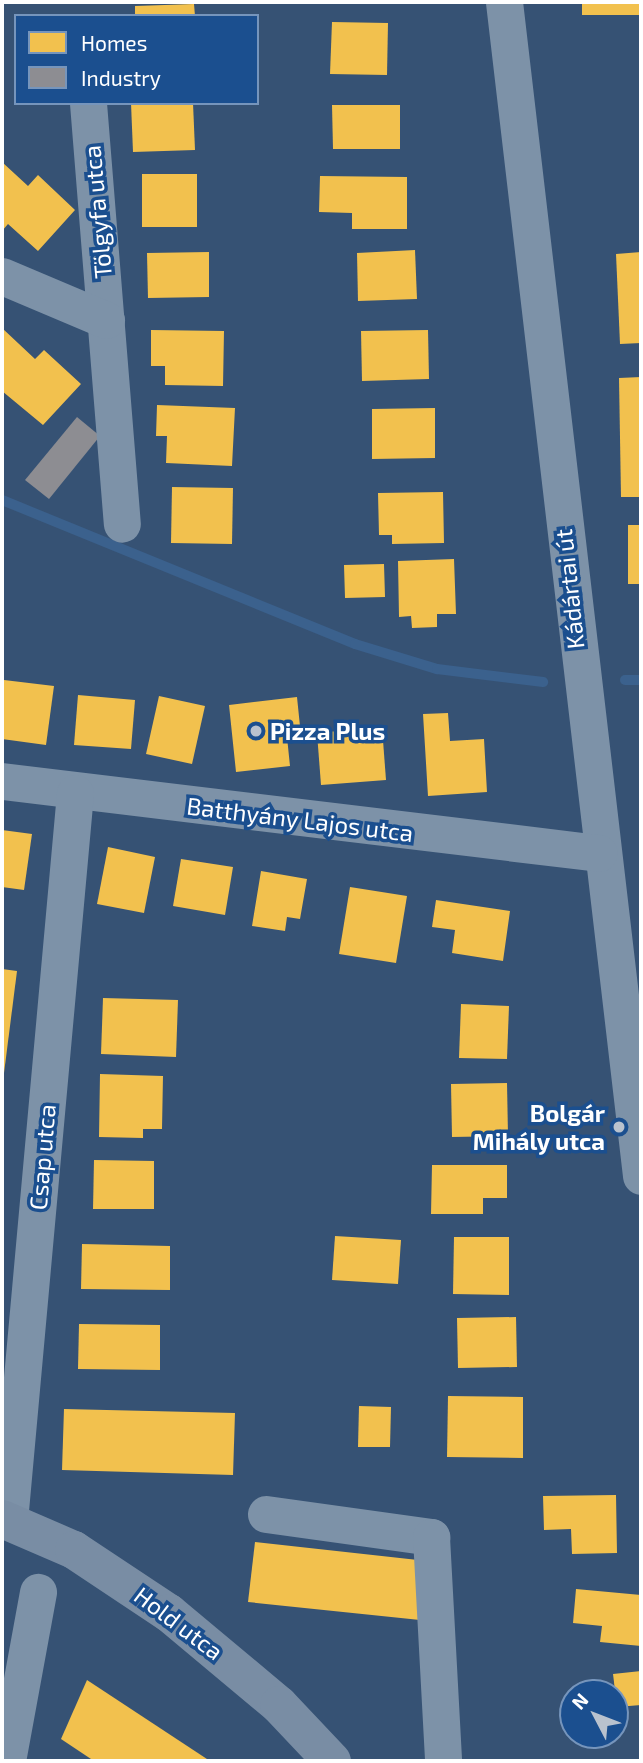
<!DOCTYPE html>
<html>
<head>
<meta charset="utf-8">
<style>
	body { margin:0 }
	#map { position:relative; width:643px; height:1763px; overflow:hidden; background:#365274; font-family:"Exo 2",sans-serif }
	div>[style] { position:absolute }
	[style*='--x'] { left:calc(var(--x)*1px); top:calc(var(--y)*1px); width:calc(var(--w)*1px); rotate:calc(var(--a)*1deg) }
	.homes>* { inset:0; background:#f2c14e }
	.industry>* { inset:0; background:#8d8d92 }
	.stream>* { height:10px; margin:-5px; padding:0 5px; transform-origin:5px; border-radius:5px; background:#3b618d }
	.street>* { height:37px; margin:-18.5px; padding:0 18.5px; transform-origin:18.5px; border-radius:18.5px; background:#7d92a8 }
	.secondary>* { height:38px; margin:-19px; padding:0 19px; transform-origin:19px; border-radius:19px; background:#798da4 }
	.dots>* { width:19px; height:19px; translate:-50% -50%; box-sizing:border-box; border:4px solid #1b4f8f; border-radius:50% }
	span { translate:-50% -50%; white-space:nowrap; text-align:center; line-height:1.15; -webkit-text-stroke:7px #1b4f8f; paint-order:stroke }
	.street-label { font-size:24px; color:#fff }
	.poi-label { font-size:24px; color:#fff; font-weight:700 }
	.left { translate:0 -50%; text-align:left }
	.right { translate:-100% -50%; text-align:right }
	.frame { position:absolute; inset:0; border:4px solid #fff; pointer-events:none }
	.legend { position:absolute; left:14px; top:14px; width:245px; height:91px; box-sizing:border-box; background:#1b4f8f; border:2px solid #7695bc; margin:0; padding:9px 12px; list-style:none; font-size:21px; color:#fff }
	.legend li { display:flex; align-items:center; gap:14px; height:35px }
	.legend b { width:35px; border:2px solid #7695bc }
	.north { position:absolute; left:559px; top:1679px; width:70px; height:70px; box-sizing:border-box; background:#1b4f8f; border:2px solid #7695bc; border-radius:50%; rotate:312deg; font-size:19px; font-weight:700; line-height:28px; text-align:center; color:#fff }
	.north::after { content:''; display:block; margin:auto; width:24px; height:32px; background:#b9c2ce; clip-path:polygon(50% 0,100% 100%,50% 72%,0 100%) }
</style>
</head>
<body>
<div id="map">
	<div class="homes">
		<i style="clip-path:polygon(582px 2px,641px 2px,641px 15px,582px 15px)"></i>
		<i style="clip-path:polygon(194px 4px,195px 16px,135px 16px,135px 6px)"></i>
		<i style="clip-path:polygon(332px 22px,388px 23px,387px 75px,330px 74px)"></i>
		<i style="clip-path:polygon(131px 103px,193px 103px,195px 150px,133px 152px)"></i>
		<i style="clip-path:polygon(332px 105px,400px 105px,400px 149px,333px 149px)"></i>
		<i style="clip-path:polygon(2px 162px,28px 186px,38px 175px,75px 210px,38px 251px,8px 224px,2px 231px)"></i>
		<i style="clip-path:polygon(142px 174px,197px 174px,197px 227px,142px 227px)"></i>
		<i style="clip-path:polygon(320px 176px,407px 177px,407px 229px,352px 229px,352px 213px,319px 212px)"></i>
		<i style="clip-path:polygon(415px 250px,417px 299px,358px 301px,357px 253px)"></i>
		<i style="clip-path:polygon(209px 252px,209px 297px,148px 298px,147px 253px)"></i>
		<i style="clip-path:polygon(641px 252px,641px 343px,620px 344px,616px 254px)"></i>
		<i style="clip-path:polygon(2px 328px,35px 359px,44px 350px,81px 384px,43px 425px,2px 391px)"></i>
		<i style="clip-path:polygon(151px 330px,224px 331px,223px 386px,165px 385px,165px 366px,151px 366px)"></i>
		<i style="clip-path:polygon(428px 330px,429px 379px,362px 381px,361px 331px)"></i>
		<i style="clip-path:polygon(641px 377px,641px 497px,621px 497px,619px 378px)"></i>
		<i style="clip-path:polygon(157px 405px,235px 408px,232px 466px,166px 463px,167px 436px,156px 436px)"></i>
		<i style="clip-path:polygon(435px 408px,435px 458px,372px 459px,372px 409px)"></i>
		<i style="clip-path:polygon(172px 487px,233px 488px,232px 544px,171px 543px)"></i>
		<i style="clip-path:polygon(443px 492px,444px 543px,392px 544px,392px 535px,379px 535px,378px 493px)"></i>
		<i style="clip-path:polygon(628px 525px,641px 525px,641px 584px,628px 584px)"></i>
		<i style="clip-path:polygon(454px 559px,456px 614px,437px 614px,437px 627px,412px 628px,411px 616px,399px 617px,398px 561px)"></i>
		<i style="clip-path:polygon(384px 564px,385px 597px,345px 598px,344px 565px)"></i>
		<i style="clip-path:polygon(4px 680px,54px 686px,46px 745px,2px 739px)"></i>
		<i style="clip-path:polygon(78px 695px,135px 700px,131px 749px,74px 745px)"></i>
		<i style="clip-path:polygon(159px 696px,205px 706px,192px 764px,146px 754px)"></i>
		<i style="clip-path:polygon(297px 697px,301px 736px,287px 737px,290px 766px,236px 772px,229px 705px)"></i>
		<i style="clip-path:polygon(448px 713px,450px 741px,484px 739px,487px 792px,428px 796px,423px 714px)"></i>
		<i style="clip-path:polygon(382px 727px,386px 780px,321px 785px,317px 733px)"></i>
		<i style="clip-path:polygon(2px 830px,32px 834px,24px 890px,2px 887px)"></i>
		<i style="clip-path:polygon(108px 847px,155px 857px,144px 913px,97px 904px)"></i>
		<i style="clip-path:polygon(181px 859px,233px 867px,225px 915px,173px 906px)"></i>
		<i style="clip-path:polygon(261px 871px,307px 879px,300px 919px,287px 917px,285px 931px,252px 926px)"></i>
		<i style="clip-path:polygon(350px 887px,407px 896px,396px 963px,339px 954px)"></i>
		<i style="clip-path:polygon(436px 900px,510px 911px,503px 961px,452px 953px,455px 930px,432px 927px)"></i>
		<i style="clip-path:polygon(2px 969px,17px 971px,3px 1081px,2px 1081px)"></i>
		<i style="clip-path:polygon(103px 998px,178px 1000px,176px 1057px,101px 1054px)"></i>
		<i style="clip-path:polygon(461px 1004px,509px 1006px,507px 1059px,459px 1058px)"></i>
		<i style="clip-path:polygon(100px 1074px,163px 1076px,162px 1129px,143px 1129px,143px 1138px,99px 1137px)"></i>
		<i style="clip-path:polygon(507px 1083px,508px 1136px,452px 1137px,451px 1084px)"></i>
		<i style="clip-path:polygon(94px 1160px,154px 1161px,154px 1209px,93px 1209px)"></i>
		<i style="clip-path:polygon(432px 1165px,507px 1165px,507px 1198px,483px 1198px,483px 1214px,431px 1214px)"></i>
		<i style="clip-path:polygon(335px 1236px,401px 1240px,398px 1284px,332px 1280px)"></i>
		<i style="clip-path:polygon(454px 1237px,509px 1237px,509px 1295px,453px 1294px)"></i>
		<i style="clip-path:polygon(82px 1244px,170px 1246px,170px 1290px,81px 1289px)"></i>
		<i style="clip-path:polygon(516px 1317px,517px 1367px,458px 1368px,457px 1318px)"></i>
		<i style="clip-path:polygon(79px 1324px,160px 1325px,160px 1370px,78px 1369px)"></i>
		<i style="clip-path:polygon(448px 1396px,523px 1397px,523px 1458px,447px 1457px)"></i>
		<i style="clip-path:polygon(359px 1406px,391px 1407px,390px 1447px,358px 1447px)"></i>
		<i style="clip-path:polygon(64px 1409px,235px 1413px,233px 1475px,62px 1470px)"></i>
		<i style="clip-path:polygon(616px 1495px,617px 1553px,572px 1554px,571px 1529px,544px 1530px,543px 1496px)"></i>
		<i style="clip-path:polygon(255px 1542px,427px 1561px,420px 1620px,248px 1602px)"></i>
		<i style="clip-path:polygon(576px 1589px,641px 1595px,641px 1646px,600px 1642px,602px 1626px,573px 1623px)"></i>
		<i style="clip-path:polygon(641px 1671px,641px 1705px,617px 1707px,613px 1674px)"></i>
		<i style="clip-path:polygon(87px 1680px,210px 1761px,94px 1761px,61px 1739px)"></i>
	</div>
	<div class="industry">
		<i style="clip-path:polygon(77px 417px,100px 436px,49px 499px,25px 480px)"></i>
	</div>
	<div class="stream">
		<i style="--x:2;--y:500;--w:381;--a:22.2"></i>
		<i style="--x:355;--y:644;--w:86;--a:17"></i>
		<i style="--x:437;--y:669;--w:107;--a:7"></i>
		<i style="--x:625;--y:680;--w:16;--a:0"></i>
	</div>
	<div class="street">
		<i style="--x:504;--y:2;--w:1182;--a:83.34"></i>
		<i style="--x:88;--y:103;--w:422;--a:85.4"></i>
		<i style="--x:2;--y:276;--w:113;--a:22.9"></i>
		<i style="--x:2;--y:781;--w:601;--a:6.88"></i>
		<i style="--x:266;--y:1514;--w:167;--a:7.9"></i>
		<i style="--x:431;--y:1537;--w:224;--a:86.9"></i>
		<i style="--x:9;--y:1521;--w:731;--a:-84.82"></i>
		<i style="--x:7;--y:1761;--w:172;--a:-79.6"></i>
	</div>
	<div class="secondary">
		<i style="--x:2;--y:1519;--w:78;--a:23.3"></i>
		<i style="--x:74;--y:1550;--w:114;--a:33.6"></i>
		<i style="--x:169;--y:1613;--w:143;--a:39.9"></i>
		<i style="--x:279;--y:1705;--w:77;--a:46.6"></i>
	</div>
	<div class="dots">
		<i style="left:256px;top:731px;background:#b9c2ce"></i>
		<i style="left:619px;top:1127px;background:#b9c2ce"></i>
	</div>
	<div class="street-label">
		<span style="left:97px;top:212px;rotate:-95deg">Tölgyfa utca</span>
		<span style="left:569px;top:589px;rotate:-96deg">Kádártai út</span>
		<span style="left:300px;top:819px;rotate:7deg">Batthyány Lajos utca</span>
		<span style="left:42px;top:1157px;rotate:-85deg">Csap utca</span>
		<span style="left:179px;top:1623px;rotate:37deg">Hold utca</span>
	</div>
	<div class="poi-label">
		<span class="left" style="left:270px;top:731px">Pizza Plus</span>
		<span class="right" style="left:605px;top:1127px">Bolgár<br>Mihály utca</span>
	</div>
	<div class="frame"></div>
	<ul class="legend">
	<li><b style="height:19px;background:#f2c14e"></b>Homes</li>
	<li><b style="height:19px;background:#8d8d92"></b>Industry</li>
	</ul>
	<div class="north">N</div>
</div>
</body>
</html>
